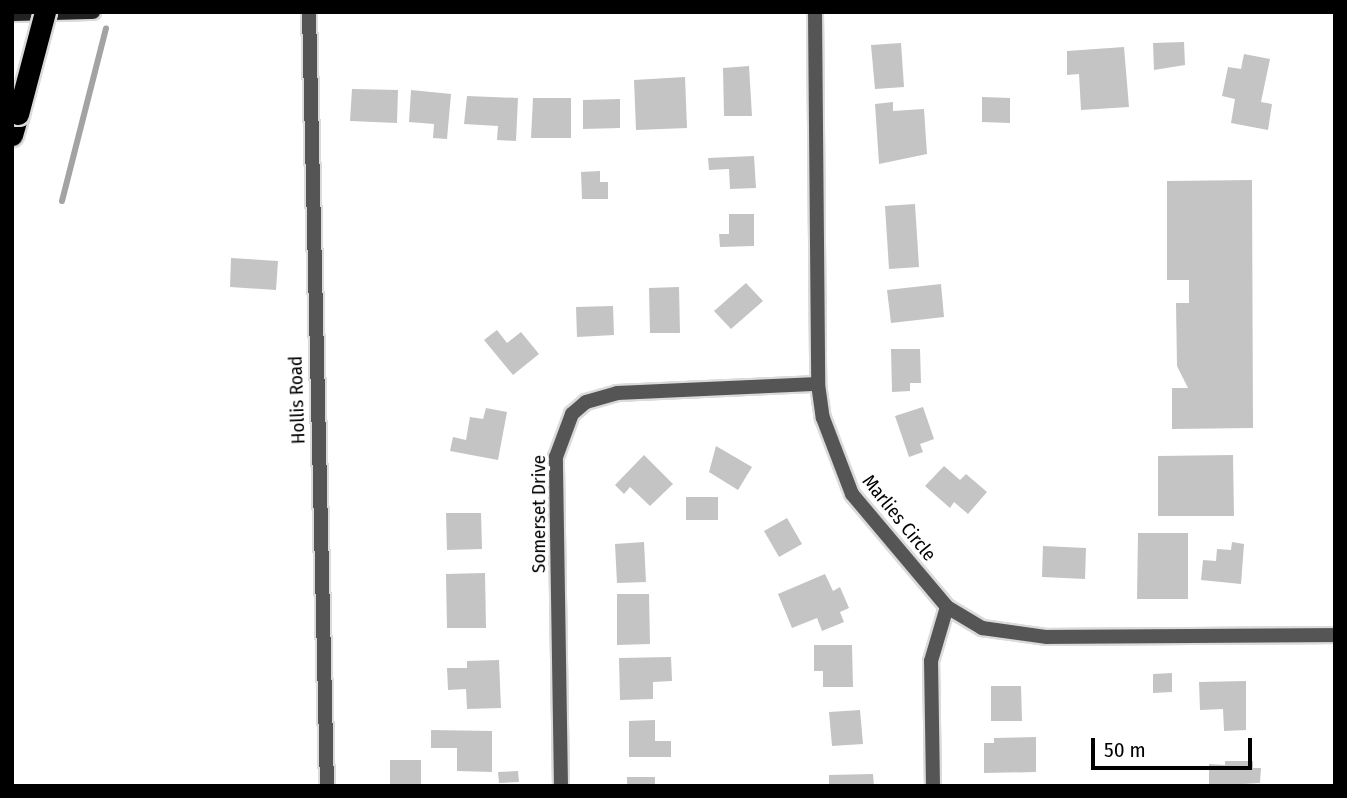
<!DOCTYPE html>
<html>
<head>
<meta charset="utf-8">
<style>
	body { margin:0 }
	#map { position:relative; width:1347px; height:798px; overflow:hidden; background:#fff; font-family:"Fira Sans Condensed",sans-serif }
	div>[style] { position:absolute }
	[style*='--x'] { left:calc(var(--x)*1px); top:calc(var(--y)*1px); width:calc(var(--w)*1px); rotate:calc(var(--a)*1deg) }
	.stream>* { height:6px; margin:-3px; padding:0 3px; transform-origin:3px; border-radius:3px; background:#a3a3a3 }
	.building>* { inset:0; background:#c4c4c4 }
	.roads { filter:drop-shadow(2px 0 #dbdbdb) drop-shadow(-2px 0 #dbdbdb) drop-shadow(0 2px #dbdbdb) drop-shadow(0 -2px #dbdbdb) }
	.street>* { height:14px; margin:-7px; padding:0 7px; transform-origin:7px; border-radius:7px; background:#555 }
	.secondary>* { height:14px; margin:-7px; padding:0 7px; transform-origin:7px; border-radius:7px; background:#222 }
	.highway>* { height:21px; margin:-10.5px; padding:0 10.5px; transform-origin:10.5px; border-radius:10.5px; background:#000 }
	.bridges { filter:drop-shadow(2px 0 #dbdbdb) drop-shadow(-2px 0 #dbdbdb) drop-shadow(0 2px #dbdbdb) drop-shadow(0 -2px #dbdbdb) }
	.highway-bridge>* { height:21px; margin:-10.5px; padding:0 10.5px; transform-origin:10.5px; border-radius:10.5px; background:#000 }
	span { translate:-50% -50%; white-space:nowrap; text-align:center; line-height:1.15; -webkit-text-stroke:7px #fff; paint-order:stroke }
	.street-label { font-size:19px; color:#000 }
	.frame { position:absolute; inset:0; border:14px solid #000; pointer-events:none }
	.scale { position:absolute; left:1091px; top:738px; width:161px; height:32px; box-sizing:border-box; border:4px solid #000; border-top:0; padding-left:9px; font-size:21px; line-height:24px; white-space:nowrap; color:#000; -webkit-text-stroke:5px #fff; paint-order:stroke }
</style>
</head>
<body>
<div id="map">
	<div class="stream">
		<i style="--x:62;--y:201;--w:178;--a:-75.7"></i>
	</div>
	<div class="building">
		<i style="clip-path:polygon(1184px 42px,1185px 65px,1154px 70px,1153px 43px)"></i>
		<i style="clip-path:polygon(901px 43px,904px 87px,875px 89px,871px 45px)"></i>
		<i style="clip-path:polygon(1124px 47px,1129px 107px,1081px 110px,1079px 74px,1067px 75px,1067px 51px)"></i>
		<i style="clip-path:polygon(1244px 54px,1270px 59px,1261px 102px,1272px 104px,1268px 130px,1231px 123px,1235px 99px,1222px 96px,1228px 67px,1241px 69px)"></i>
		<i style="clip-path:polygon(749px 66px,752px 116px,724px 116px,723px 68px)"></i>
		<i style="clip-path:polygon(685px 77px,687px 128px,636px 130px,634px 80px)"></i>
		<i style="clip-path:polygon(352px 89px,398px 90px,397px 123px,350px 121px)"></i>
		<i style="clip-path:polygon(411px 90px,451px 94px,447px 139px,433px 138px,434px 124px,409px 122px)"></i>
		<i style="clip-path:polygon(467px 96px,518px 98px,516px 141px,497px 140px,498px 126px,464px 124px)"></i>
		<i style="clip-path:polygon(982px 97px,1010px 98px,1010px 123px,982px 122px)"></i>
		<i style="clip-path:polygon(533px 98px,571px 98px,571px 138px,531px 138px)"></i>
		<i style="clip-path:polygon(620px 99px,620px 128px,583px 129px,583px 100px)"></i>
		<i style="clip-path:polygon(893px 102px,893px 111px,924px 109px,927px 154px,879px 164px,875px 104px)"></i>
		<i style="clip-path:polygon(754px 156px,756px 188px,730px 189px,729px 169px,709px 170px,708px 158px)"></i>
		<i style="clip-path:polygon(600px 171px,600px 182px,608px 182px,608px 199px,582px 199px,581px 172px)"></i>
		<i style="clip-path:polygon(1252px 180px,1253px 428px,1172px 429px,1172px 388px,1188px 388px,1177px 366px,1176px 303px,1189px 303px,1189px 280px,1167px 280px,1167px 181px)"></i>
		<i style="clip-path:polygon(915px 204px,919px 267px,889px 269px,885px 206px)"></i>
		<i style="clip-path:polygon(729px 214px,754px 214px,754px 246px,720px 247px,719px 234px,729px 234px)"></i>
		<i style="clip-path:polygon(231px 258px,278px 261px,276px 290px,230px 287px)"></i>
		<i style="clip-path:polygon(746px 283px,763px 301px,731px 329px,714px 311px)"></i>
		<i style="clip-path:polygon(941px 284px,944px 317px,891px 323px,887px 290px)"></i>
		<i style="clip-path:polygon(679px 287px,680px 333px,650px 333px,649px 288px)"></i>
		<i style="clip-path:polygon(613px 306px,614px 335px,577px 337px,576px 307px)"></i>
		<i style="clip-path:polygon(497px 330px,507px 343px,521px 332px,539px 354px,513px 375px,484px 340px)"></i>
		<i style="clip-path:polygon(891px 349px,920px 349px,921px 383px,910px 383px,910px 391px,892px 392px)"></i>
		<i style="clip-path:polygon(923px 407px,934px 439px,920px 444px,923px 452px,909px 457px,895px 416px)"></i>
		<i style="clip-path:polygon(486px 408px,507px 412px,498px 460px,450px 451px,453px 437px,466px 440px,470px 417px,483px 419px)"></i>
		<i style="clip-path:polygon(716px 446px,752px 467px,738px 490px,709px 472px)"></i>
		<i style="clip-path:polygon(644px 455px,673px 484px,650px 506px,630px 487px,624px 494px,615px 485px)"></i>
		<i style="clip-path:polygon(1233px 455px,1234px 516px,1158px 516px,1158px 456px)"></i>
		<i style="clip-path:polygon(944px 466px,960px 480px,966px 474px,987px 492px,968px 514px,954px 502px,950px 508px,925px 486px)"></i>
		<i style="clip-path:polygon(686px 497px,718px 497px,718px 520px,686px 520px)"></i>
		<i style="clip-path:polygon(446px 513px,481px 513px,482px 549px,447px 550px)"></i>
		<i style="clip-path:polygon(787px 518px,802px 544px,779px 557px,764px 531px)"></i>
		<i style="clip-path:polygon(1138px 533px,1188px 533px,1188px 599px,1137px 599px)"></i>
		<i style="clip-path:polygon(644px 542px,646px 582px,617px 583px,615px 544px)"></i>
		<i style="clip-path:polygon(1232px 542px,1244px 544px,1241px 584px,1201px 580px,1203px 560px,1216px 561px,1217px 549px,1231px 550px)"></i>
		<i style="clip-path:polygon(1043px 546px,1086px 548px,1085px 579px,1042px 577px)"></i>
		<i style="clip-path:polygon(485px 573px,486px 628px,447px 628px,446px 574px)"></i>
		<i style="clip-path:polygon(825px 574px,833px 591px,840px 587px,849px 608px,840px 612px,844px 622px,822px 631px,817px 618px,792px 628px,778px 594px)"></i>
		<i style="clip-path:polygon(617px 594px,649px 594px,650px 644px,617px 645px)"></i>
		<i style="clip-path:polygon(814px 645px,852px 645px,853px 687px,823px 687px,823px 671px,814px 671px)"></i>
		<i style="clip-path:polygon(671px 657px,672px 681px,653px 682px,653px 699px,620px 700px,619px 658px)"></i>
		<i style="clip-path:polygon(499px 660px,501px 708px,467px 709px,466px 689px,448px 690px,447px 668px,467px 668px,467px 661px)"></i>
		<i style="clip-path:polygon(1172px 673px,1172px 692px,1153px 693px,1153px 674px)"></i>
		<i style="clip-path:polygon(1246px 681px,1246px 730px,1224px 731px,1223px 709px,1200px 710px,1199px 682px)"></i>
		<i style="clip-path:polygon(991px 686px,1021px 686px,1022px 721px,991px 721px)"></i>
		<i style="clip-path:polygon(860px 710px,863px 744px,832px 746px,829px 712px)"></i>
		<i style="clip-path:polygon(655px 720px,655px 741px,671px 741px,671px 757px,629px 757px,629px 721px)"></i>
		<i style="clip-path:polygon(431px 730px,492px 731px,492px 772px,457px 771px,457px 748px,431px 748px)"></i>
		<i style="clip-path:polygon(1036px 737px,1036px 772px,984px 773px,984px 743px,994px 743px,994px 738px)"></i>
		<i style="clip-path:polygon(390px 760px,421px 760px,421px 785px,390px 784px)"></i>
		<i style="clip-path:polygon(1225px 761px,1253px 761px,1253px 768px,1261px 768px,1260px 783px,1209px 786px,1209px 764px,1225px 765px)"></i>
		<i style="clip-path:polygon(518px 771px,519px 782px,499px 783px,498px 772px)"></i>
		<i style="clip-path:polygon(873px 774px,874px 786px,829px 786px,829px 775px)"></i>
		<i style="clip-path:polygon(627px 777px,655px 777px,655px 786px,627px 786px)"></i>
	</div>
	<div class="roads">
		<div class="street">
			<i style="--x:309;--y:12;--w:774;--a:88.67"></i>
			<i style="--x:815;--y:12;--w:372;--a:89.5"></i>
			<i style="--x:818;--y:384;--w:34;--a:82"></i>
			<i style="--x:823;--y:418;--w:81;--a:69.1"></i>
			<i style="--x:852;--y:494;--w:148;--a:49.9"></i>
			<i style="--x:947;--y:607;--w:41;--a:31"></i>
			<i style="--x:982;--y:628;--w:66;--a:7.9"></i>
			<i style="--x:1047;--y:637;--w:288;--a:-0.4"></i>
			<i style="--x:561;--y:786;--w:329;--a:-90.9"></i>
			<i style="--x:556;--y:457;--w:46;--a:-69.6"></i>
			<i style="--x:572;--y:414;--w:18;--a:-41"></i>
			<i style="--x:586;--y:402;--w:32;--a:-16"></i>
			<i style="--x:617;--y:393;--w:201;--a:-2.6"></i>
			<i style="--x:933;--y:786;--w:125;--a:-90.9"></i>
			<i style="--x:931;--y:661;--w:56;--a:-73.5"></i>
		</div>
		<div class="secondary">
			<i style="--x:12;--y:14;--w:81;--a:-1.4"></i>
		</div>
		<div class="highway">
			<i style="--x:12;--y:135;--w:22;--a:-74"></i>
		</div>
	</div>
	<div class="bridges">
		<div class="highway-bridge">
			<i style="--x:18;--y:114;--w:106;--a:-75.2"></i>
		</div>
	</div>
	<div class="street-label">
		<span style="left:297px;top:400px;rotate:-92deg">Hollis Road</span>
		<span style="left:539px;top:514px;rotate:-90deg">Somerset Drive</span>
		<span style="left:899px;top:518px;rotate:51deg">Marlies Circle</span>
	</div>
	<div class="frame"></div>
	<div class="scale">50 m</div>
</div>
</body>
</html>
